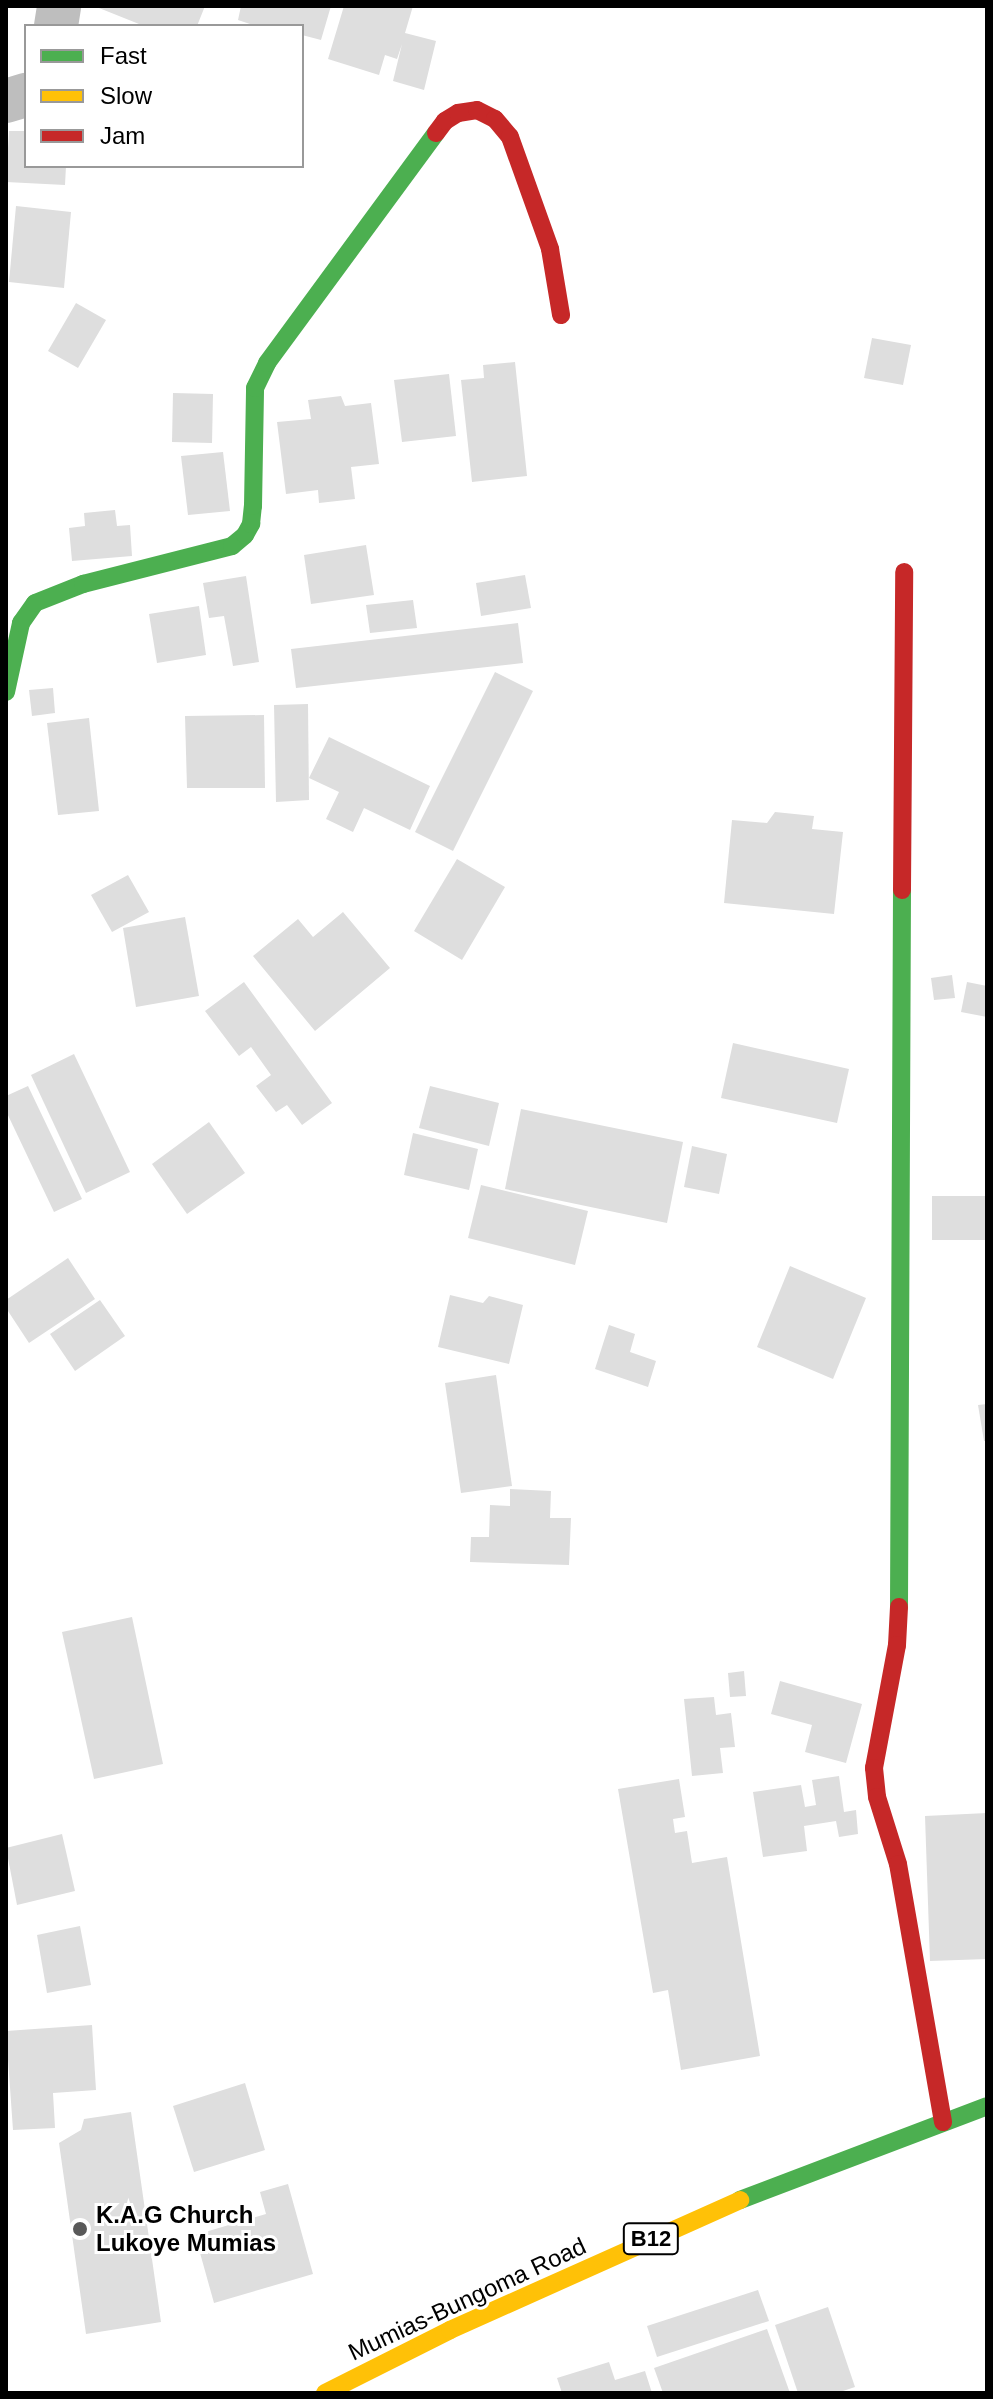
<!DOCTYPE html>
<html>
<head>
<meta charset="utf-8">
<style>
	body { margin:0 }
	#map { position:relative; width:993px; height:2399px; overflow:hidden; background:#fff; font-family:Helvetica,sans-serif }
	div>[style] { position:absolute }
	.building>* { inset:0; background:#dedede }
	.street>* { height:44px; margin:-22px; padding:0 22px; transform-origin:22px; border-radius:22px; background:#bebebe }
	.fast>* { height:18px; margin:-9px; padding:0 9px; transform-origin:9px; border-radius:9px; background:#4caf50 }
	.slow>* { height:18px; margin:-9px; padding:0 9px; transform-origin:9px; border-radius:9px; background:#ffc107 }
	.jam>* { height:18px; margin:-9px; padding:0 9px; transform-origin:9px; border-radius:9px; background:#c62828 }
	.dots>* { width:22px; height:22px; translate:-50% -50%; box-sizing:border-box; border:4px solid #fff; border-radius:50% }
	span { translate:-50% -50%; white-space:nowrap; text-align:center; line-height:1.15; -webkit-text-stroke:6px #fff; paint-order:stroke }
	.shield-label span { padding:2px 6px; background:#fff; border:2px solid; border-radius:6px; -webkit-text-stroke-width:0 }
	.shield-label { font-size:22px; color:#000; font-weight:700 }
	.poi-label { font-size:24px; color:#000; font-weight:700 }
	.left { translate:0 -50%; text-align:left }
	.street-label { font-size:24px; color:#000 }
	.frame { position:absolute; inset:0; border:8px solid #000; pointer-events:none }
	.legend { position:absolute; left:24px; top:24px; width:280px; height:144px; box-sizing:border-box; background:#fff; border:2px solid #999; margin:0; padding:10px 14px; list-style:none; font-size:24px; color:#000 }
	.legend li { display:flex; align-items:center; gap:16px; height:40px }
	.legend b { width:40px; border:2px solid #999 }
</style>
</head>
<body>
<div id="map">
	<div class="building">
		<div style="clip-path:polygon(94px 6px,205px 6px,197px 26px,144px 26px)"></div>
		<div style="clip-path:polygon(241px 6px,331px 6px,321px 40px,302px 35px,302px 26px,256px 26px,238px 20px)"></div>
		<div style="clip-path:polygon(344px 6px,413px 6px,405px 33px,436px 41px,424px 90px,393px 81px,402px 44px,397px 59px,385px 55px,379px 75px,328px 59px)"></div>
		<div style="clip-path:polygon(9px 131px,26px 131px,26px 166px,66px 166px,65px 185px,6px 182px)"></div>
		<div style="clip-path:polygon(16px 206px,71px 212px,64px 288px,9px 282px)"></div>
		<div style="clip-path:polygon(76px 303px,106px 320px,78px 368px,48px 351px)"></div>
		<div style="clip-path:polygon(872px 338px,911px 345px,903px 385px,864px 378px)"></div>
		<div style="clip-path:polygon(515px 362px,527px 476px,472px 482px,461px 380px,484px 378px,483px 365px)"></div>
		<div style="clip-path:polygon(449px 374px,456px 436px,402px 442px,394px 380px)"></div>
		<div style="clip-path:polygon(173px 393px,213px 394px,212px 443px,172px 442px)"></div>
		<div style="clip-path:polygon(341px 396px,345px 406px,371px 403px,379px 464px,351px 467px,355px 499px,319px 503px,318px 490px,286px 494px,277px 422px,311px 419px,308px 400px)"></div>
		<div style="clip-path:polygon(223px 452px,230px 511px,188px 515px,181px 456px)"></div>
		<div style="clip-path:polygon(115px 510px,117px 526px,130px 525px,132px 556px,72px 561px,69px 528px,85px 526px,84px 513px)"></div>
		<div style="clip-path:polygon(366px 545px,374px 595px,311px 604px,304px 555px)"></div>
		<div style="clip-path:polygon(525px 575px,531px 608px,481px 616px,476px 583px)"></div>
		<div style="clip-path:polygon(246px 576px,259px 662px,233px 666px,224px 616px,209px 618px,203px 583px)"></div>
		<div style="clip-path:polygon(413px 600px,417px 628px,370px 633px,366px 605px)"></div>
		<div style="clip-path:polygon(199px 606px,206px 655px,157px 663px,149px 614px)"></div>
		<div style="clip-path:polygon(518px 623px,523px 663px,296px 688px,291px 649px)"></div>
		<div style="clip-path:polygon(495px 672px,533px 691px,453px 851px,415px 832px)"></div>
		<div style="clip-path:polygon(53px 688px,55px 713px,32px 716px,29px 690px)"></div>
		<div style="clip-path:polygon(308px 704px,309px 800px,276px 802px,274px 705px)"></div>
		<div style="clip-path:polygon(264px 715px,265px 788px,187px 788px,185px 716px)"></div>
		<div style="clip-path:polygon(89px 718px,99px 811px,58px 815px,47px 723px)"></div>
		<div style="clip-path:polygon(329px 737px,430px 786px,410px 830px,364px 808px,353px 832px,326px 819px,339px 792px,309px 778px)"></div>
		<div style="clip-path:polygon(775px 812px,814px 816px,812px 829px,843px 832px,834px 914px,724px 903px,732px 820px,767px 823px)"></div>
		<div style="clip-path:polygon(457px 859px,505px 887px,462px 960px,414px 931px)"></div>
		<div style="clip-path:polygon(128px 875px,149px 912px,112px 932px,91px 895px)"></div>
		<div style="clip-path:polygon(343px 912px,390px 968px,315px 1031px,253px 956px,298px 919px,313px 937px)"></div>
		<div style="clip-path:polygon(185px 917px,199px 996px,136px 1007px,123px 928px)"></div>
		<div style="clip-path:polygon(952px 975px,955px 998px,934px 1000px,931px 978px)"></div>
		<div style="clip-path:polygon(244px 982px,332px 1103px,302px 1125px,287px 1105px,276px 1112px,256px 1086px,271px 1075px,251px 1047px,239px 1056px,205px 1011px)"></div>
		<div style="clip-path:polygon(967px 982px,987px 986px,987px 1017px,961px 1012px)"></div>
		<div style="clip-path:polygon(733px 1043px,849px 1069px,837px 1123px,721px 1098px)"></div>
		<div style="clip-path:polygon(74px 1054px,130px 1172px,86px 1193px,31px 1075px)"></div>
		<div style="clip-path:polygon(28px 1086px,82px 1199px,54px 1212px,6px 1111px,6px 1096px)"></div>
		<div style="clip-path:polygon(430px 1086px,499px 1103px,489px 1146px,419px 1128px)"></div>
		<div style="clip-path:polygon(521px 1109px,683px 1142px,667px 1223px,505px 1189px)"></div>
		<div style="clip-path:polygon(209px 1122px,245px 1173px,187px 1214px,152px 1164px)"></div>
		<div style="clip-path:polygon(413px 1133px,478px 1149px,469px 1190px,404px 1175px)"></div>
		<div style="clip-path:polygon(692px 1146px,727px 1154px,719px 1194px,684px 1187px)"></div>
		<div style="clip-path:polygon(481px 1185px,588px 1211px,575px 1265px,468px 1238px)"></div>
		<div style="clip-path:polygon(932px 1196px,985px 1196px,985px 1240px,932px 1240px)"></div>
		<div style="clip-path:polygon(68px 1258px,95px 1299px,29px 1343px,6px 1308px,6px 1300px)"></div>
		<div style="clip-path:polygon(790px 1266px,866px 1298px,833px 1379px,757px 1347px)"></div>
		<div style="clip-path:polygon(450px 1295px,483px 1303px,489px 1296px,523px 1305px,509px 1364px,438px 1347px)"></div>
		<div style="clip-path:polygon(100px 1300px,125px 1336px,75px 1371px,50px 1334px)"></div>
		<div style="clip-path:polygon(609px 1325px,635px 1334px,630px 1352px,656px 1361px,648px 1387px,595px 1369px)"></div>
		<div style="clip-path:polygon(496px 1375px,512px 1486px,461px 1493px,445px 1383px)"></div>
		<div style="clip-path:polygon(987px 1404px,987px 1441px,984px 1441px,978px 1405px)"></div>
		<div style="clip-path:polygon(510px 1489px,551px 1491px,550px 1518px,571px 1518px,569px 1565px,470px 1562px,471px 1537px,489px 1537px,490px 1505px,510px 1506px)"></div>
		<div style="clip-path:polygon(132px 1617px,163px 1764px,94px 1779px,62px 1632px)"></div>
		<div style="clip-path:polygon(744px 1671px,746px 1696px,730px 1697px,728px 1673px)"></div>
		<div style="clip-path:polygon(780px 1681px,862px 1704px,846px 1763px,805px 1752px,812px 1725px,771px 1714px)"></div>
		<div style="clip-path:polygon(714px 1697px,716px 1715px,731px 1713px,735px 1747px,720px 1748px,723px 1773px,692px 1776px,684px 1699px)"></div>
		<div style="clip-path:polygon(839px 1776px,844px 1812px,856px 1810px,858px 1834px,839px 1837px,836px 1821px,804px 1826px,807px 1851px,763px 1857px,753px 1792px,801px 1785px,805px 1807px,816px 1805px,812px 1780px)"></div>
		<div style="clip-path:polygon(679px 1779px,685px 1817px,673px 1819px,675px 1833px,687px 1831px,692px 1863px,727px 1857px,760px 2056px,681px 2070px,668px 1990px,653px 1993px,618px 1789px)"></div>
		<div style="clip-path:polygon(987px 1813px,987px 1959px,930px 1961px,925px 1816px)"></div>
		<div style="clip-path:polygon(62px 1834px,75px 1891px,17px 1905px,6px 1848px)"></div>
		<div style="clip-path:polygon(80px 1926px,91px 1985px,47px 1993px,37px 1935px)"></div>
		<div style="clip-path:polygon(92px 2025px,96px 2090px,53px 2093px,55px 2128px,13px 2130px,6px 2031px)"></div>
		<div style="clip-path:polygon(245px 2083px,265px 2150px,194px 2172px,173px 2106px)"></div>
		<div style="clip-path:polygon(131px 2112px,161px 2322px,86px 2334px,59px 2143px,81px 2130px,84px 2119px)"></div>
		<div style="clip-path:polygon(288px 2184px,313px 2274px,214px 2303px,195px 2235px,266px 2214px,260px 2192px)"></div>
		<div style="clip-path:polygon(758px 2290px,769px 2321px,657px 2357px,647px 2326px)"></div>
		<div style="clip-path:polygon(828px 2307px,855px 2387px,837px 2393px,798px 2393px,775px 2325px)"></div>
		<div style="clip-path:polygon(767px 2329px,790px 2393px,663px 2393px,654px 2368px)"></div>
		<div style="clip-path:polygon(609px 2362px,615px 2380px,645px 2371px,652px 2393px,562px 2393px,557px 2378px)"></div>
	</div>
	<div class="street">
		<div style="left:56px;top:26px;width:20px;rotate:-81deg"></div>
		<div style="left:6px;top:101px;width:21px;rotate:-17deg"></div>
	</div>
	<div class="fast">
		<div style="left:6px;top:692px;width:71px;rotate:-77.7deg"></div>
		<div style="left:21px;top:623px;width:24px;rotate:-55deg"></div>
		<div style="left:35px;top:603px;width:52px;rotate:-21.6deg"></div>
		<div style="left:83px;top:584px;width:154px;rotate:-14.3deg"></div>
		<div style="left:232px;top:546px;width:17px;rotate:-40deg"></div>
		<div style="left:245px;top:535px;width:13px;rotate:-61deg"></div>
		<div style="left:251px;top:524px;width:18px;rotate:-84deg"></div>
		<div style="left:253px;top:506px;width:118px;rotate:-89deg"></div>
		<div style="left:255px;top:388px;width:28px;rotate:-64deg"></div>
		<div style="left:267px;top:363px;width:285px;rotate:-53.7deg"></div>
		<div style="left:899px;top:1607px;width:717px;rotate:-89.76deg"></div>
		<div style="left:740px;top:2200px;width:264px;rotate:-20.8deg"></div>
	</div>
	<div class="slow">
		<div style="left:325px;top:2393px;width:140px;rotate:-26.7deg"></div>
		<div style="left:450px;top:2330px;width:318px;rotate:-24.1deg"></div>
	</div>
	<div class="jam">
		<div style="left:436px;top:133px;width:15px;rotate:-53deg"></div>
		<div style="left:445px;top:121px;width:15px;rotate:-32deg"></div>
		<div style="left:458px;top:113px;width:19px;rotate:-9deg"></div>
		<div style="left:477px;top:110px;width:20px;rotate:27deg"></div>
		<div style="left:495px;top:119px;width:23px;rotate:50deg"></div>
		<div style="left:510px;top:137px;width:119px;rotate:70.3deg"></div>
		<div style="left:550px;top:249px;width:67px;rotate:80.5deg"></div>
		<div style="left:902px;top:890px;width:318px;rotate:-89.6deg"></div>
		<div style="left:899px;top:1607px;width:38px;rotate:93deg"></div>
		<div style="left:897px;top:1645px;width:125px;rotate:100.6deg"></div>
		<div style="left:874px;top:1768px;width:29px;rotate:84deg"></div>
		<div style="left:877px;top:1797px;width:70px;rotate:72.6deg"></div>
		<div style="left:898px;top:1864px;width:262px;rotate:80.1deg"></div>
	</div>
	<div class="dots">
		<div style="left:80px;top:2229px;background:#595959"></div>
	</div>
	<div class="shield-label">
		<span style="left:651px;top:2239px">B12</span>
	</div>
	<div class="poi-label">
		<span class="left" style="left:96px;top:2229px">K.A.G Church<br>Lukoye Mumias</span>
	</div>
	<div class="street-label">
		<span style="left:467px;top:2299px;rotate:-25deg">Mumias-Bungoma Road</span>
	</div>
	<div class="frame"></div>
	<ul class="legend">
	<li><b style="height:10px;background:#4caf50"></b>Fast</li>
	<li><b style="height:10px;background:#ffc107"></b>Slow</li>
	<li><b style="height:10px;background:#c62828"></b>Jam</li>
	</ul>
</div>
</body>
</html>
